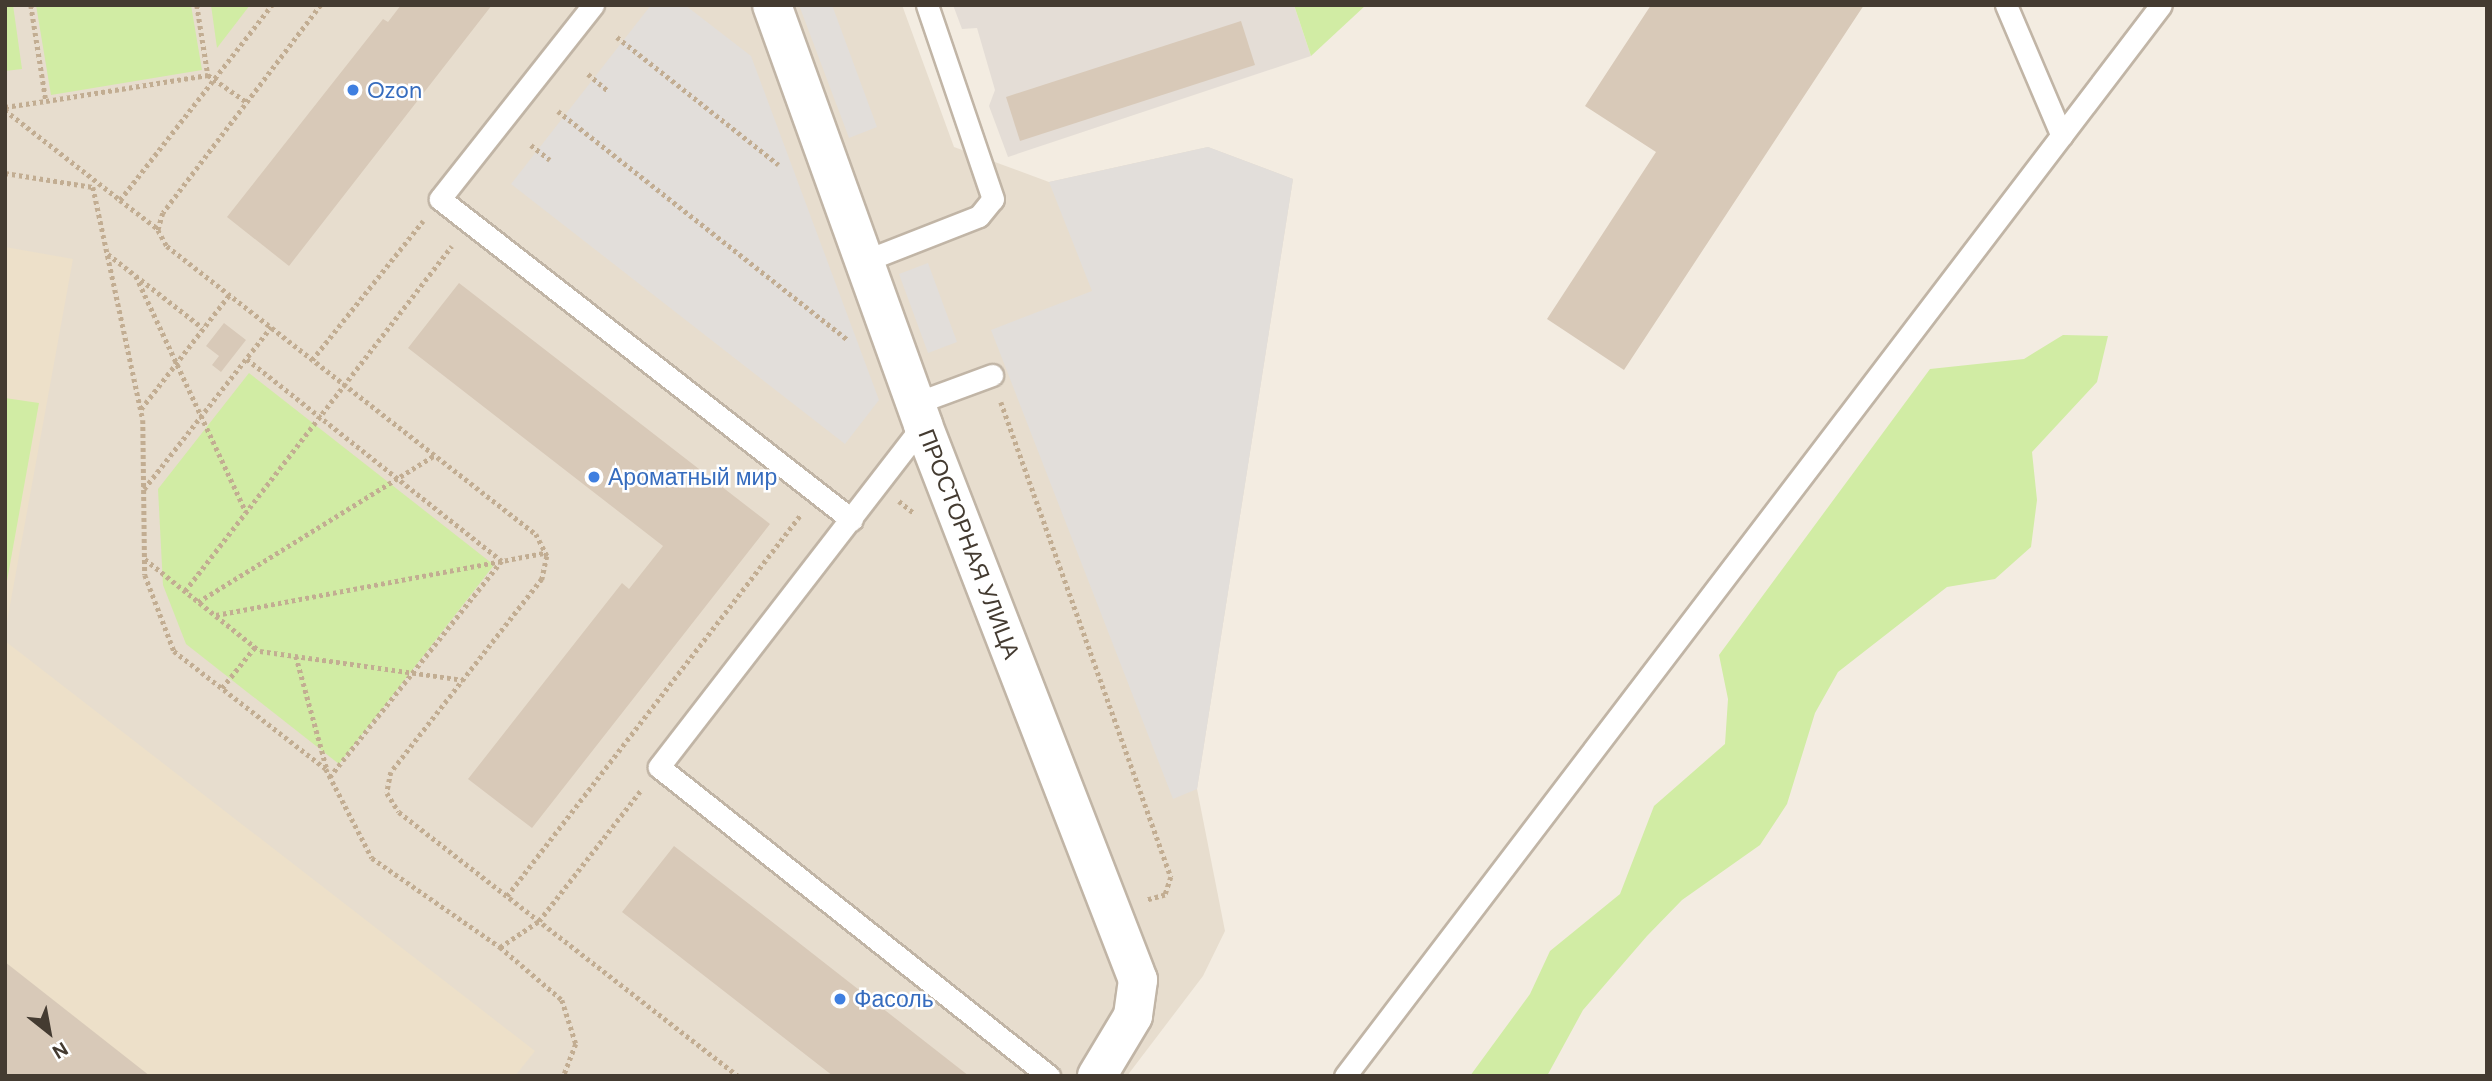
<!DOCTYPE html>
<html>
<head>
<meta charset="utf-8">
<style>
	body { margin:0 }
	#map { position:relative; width:2492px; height:1081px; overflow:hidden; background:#f3ece1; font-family:"DM Sans",sans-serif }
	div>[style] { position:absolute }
	.residential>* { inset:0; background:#e7ddce }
	.industrial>* { inset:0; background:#e4ddd6 }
	.education>* { inset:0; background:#ede0c9 }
	.green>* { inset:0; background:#d1eca4 }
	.parking>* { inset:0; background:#e2deda }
	.building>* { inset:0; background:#d8c9b8 }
	.path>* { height:4.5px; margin-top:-2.25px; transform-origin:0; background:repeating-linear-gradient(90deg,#c2ad92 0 3.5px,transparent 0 7px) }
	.roads { filter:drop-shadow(2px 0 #c1b5a6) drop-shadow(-2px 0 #c1b5a6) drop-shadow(0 2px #c1b5a6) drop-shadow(0 -2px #c1b5a6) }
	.lane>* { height:21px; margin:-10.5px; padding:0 10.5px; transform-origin:10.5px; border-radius:10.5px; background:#fff }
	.street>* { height:38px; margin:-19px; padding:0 19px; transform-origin:19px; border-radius:19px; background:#fff }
	.dots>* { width:19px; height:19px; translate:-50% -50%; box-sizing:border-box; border:4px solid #fff; border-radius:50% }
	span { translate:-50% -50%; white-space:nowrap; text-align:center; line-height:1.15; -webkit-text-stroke:5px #fff; paint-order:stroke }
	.shop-label { font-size:23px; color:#366cbe }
	.left { translate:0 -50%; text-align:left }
	.street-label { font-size:23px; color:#443b31 }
	.frame { position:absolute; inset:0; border:7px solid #443b31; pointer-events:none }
	.north { position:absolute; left:14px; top:997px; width:70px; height:70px; -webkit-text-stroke:5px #fff; paint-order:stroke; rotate:149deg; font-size:19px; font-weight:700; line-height:28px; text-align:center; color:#443b31 }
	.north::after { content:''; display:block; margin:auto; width:24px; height:32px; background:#443b31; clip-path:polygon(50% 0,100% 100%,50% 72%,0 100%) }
</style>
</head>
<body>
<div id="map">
	<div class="residential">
		<div style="clip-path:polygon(5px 5px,902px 5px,954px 147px,1049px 182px,1208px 147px,1293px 179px,1197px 789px,1225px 931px,1203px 976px,1127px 1076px,5px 1076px)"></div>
	</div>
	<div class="industrial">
		<div style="clip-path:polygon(953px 5px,1294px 5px,1311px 56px,1008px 157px,989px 106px,995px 90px,977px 28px,962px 29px)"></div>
	</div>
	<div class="education">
		<div style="clip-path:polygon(5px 247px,73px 259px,5px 633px)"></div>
		<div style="clip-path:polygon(5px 641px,535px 1051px,515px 1076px,5px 1076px)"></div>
	</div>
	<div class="green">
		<div style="clip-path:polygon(5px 5px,13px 5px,22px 69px,5px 71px)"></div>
		<div style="clip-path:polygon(36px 5px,191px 5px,202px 70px,51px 95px)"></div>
		<div style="clip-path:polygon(211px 5px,250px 5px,217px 48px)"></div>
		<div style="clip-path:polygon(1294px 5px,1366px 5px,1311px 56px)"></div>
		<div style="clip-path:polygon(2063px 335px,2108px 336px,2097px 382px,2032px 452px,2037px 500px,2031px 547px,1995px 579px,1947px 587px,1838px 672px,1815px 713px,1787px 804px,1760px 845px,1682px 900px,1647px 936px,1583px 1010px,1547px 1076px,1470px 1076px,1530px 994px,1550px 951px,1620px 894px,1654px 806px,1725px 744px,1728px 699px,1719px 655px,1930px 369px,2024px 359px)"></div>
		<div style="clip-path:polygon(249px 373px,494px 565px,339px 764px,186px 644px,163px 585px,158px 489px)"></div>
		<div style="clip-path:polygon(5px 398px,39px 403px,7px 581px,5px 581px)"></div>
	</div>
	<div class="parking">
		<div style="clip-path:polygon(651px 5px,685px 5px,751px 56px,879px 400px,845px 444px,511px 184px)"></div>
		<div style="clip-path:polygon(799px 5px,832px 5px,877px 127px,849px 138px)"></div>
		<div style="clip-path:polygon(1208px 147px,1293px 179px,1197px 789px,1173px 799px,991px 330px,1092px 291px,1049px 182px)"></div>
		<div style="clip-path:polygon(928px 263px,957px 342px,928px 353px,899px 274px)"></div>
	</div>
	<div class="building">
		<div style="clip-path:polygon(401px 5px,492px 5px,289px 266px,227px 217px,383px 19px,388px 22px)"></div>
		<div style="clip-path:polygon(1651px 5px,1864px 5px,1624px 370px,1547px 319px,1656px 152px,1585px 106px)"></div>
		<div style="clip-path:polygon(1241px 21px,1255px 65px,1020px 141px,1006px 97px)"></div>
		<div style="clip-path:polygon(459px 283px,770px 524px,532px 828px,468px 779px,622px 583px,629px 589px,663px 546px,408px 348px)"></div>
		<div style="clip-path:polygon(224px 323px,246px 340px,221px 372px,212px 365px,219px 356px,206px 346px)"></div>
		<div style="clip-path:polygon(674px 846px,780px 928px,969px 1076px,833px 1076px,675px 953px,622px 912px)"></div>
		<div style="clip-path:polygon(5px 962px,150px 1076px,5px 1076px)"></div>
	</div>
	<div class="path">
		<div style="left:31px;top:5px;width:97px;rotate:81.1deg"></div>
		<div style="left:46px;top:101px;width:164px;rotate:-9.1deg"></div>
		<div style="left:208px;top:75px;width:49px;rotate:35deg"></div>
		<div style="left:197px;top:5px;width:71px;rotate:81.1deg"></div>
		<div style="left:321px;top:5px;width:261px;rotate:127.2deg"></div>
		<div style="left:163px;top:213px;width:18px;rotate:106deg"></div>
		<div style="left:158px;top:230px;width:18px;rotate:61deg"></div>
		<div style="left:167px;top:246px;width:468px;rotate:38deg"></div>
		<div style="left:536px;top:534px;width:25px;rotate:63deg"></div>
		<div style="left:547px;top:556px;width:24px;rotate:102deg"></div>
		<div style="left:542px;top:579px;width:245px;rotate:128deg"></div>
		<div style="left:391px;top:772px;width:21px;rotate:101deg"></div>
		<div style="left:387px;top:793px;width:22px;rotate:58deg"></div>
		<div style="left:399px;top:812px;width:430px;rotate:37.9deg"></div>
		<div style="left:617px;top:37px;width:206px;rotate:38.3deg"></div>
		<div style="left:588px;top:74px;width:26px;rotate:40deg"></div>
		<div style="left:5px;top:107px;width:41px;rotate:-8.3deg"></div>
		<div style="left:5px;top:110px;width:146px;rotate:38deg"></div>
		<div style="left:120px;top:200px;width:247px;rotate:-52.1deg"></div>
		<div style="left:558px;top:111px;width:370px;rotate:38.3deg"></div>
		<div style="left:531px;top:145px;width:24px;rotate:38deg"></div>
		<div style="left:5px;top:173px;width:89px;rotate:9deg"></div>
		<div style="left:93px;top:187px;width:238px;rotate:77.9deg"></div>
		<div style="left:143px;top:420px;width:155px;rotate:89.3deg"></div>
		<div style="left:145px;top:575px;width:81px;rotate:69.1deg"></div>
		<div style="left:174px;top:651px;width:192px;rotate:37.8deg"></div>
		<div style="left:326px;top:769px;width:100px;rotate:62.7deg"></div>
		<div style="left:372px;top:858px;width:156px;rotate:34.8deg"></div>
		<div style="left:500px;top:947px;width:47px;rotate:-33.7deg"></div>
		<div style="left:539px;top:921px;width:166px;rotate:-52.1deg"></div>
		<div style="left:120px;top:200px;width:48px;rotate:37.3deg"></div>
		<div style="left:108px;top:254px;width:120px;rotate:37.9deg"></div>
		<div style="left:136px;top:276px;width:260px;rotate:65deg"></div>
		<div style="left:247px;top:359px;width:325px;rotate:38.4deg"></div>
		<div style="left:502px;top:561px;width:276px;rotate:128.5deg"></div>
		<div style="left:312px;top:360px;width:178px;rotate:-51.4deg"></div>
		<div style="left:1001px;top:402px;width:505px;rotate:70.31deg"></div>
		<div style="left:1171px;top:877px;width:19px;rotate:108deg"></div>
		<div style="left:1165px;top:895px;width:18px;rotate:164deg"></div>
		<div style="left:141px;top:409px;width:144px;rotate:-52.3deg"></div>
		<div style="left:144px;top:489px;width:206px;rotate:-51.9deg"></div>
		<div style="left:899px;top:501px;width:19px;rotate:39deg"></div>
		<div style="left:145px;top:559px;width:147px;rotate:38.7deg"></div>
		<div style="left:260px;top:651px;width:205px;rotate:8.1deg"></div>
		<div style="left:185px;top:591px;width:436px;rotate:-52.3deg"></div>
		<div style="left:198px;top:602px;width:279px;rotate:-31.8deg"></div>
		<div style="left:216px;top:615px;width:335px;rotate:-10.7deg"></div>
		<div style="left:296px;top:656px;width:117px;rotate:74.7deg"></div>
		<div style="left:222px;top:688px;width:53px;rotate:-51.2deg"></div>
		<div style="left:507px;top:896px;width:481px;rotate:-52.4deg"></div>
		<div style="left:500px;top:947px;width:82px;rotate:40.5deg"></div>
		<div style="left:562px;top:1000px;width:46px;rotate:72.3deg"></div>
		<div style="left:576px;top:1044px;width:34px;rotate:111deg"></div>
	</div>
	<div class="roads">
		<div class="lane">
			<div style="left:593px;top:5px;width:247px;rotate:128.3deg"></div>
			<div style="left:440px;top:199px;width:522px;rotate:37.92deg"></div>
			<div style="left:2006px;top:5px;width:142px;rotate:66.9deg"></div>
			<div style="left:867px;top:260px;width:120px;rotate:-21.4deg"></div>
			<div style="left:979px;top:216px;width:22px;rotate:-51deg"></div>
			<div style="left:993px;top:199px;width:205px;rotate:-108.8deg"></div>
			<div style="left:919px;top:402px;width:78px;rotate:-20.3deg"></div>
			<div style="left:923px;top:425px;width:432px;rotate:127.7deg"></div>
			<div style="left:659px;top:767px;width:498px;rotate:38.4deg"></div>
			<div style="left:1345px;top:1076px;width:1346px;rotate:-52.7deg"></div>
		</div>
		<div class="street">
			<div style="left:772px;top:5px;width:446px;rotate:70.2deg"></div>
			<div style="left:923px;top:425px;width:595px;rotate:68.82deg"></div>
			<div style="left:1138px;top:980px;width:36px;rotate:98deg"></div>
			<div style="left:1133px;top:1016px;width:70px;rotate:121deg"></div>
		</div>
	</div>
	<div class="dots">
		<div style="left:353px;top:90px;background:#3f7fe0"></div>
		<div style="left:594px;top:477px;background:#3f7fe0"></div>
		<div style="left:840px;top:999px;background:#3f7fe0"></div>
	</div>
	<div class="shop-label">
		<span class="left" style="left:367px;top:90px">Ozon</span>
		<span class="left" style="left:608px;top:477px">Ароматный мир</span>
		<span class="left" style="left:854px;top:999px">Фасоль</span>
	</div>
	<div class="street-label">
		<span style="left:969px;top:544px;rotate:69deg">ПРОСТОРНАЯ УЛИЦА</span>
	</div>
	<div class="frame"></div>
	<div class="north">N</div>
</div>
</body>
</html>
